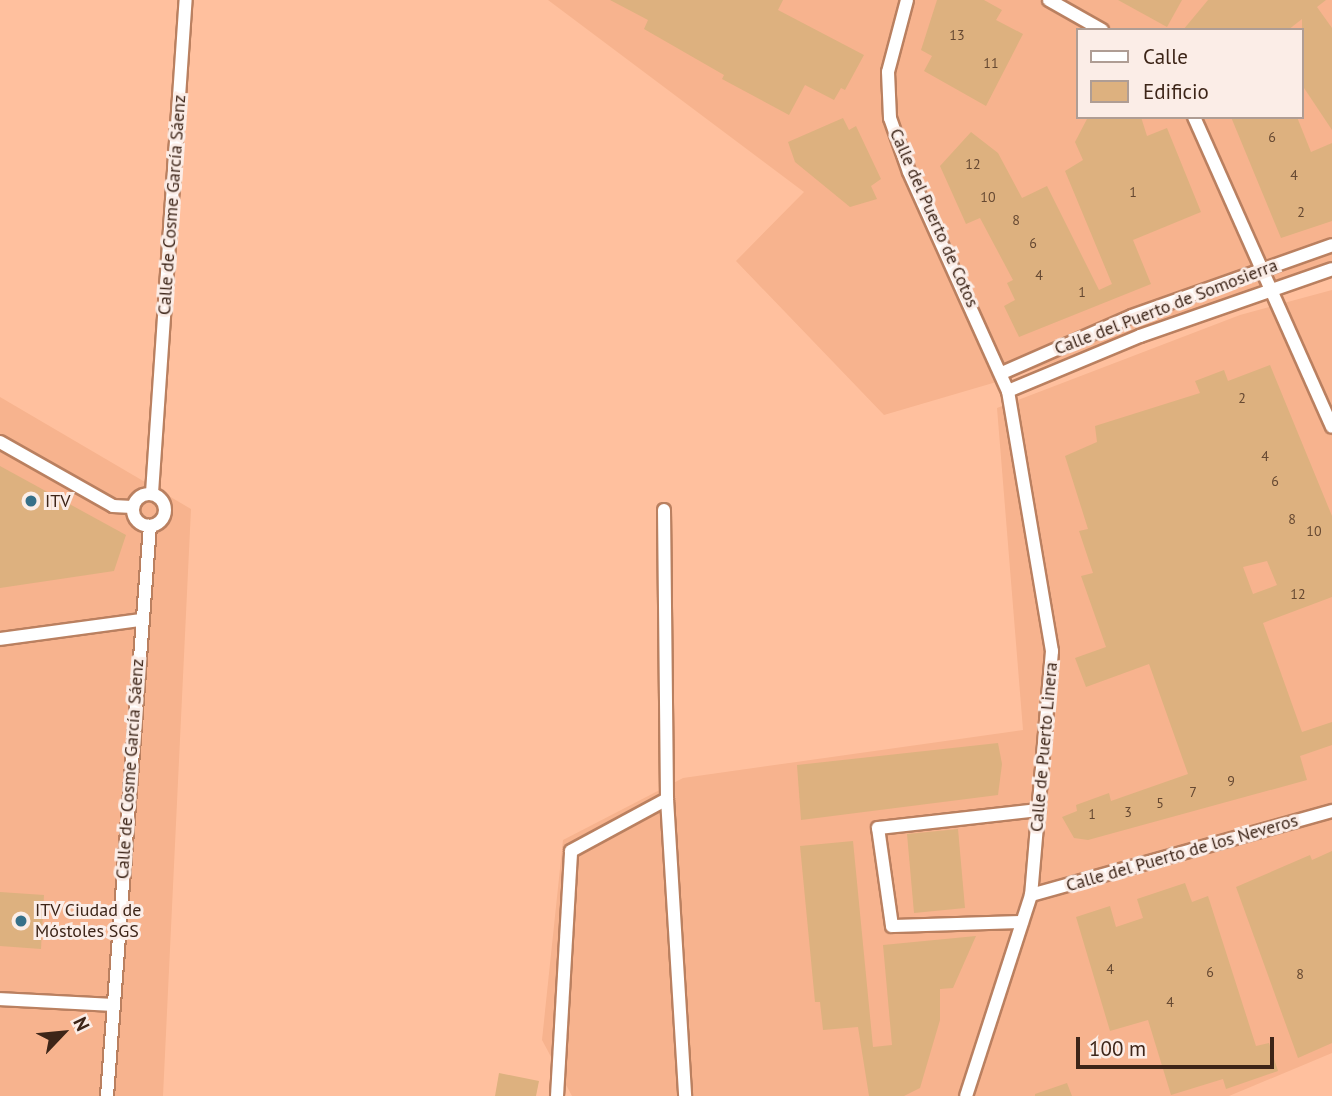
<!DOCTYPE html>
<html>
<head>
<meta charset="utf-8">
<style>
	body { margin:0 }
	#map { position:relative; width:1332px; height:1096px; overflow:hidden; background:#ffc09e; font-family:"PT Sans",sans-serif }
	div>[style] { position:absolute }
	.built>* { inset:0; background:#f7b38e }
	.building>* { inset:0; background:#ddb17f }
	.roads { filter:drop-shadow(2px 0 #ba8060) drop-shadow(-2px 0 #ba8060) drop-shadow(0 2px #ba8060) drop-shadow(0 -2px #ba8060) }
	.street>* { height:12px; margin:-6px; padding:0 6px; transform-origin:6px; border-radius:6px; background:#fff }
	.street>.ring { margin:-6px; padding:0; box-sizing:content-box; background:none; border:12px solid #fff; border-radius:50% }
	.dots>* { width:19px; height:19px; translate:-50% -50%; box-sizing:border-box; border:4px solid #fbede7; border-radius:50% }
	span { translate:-50% -50%; white-space:nowrap; text-align:center; line-height:1.15; -webkit-text-stroke:6px #fbede7; paint-order:stroke }
	.number-label { font-size:14px; color:#654832 }
	.number-label span { -webkit-text-stroke-width:0 }
	.street-label { font-size:18px; color:#3d2518 }
	.poi-label { font-size:18px; color:#3d2518 }
	.left { translate:0 -50%; text-align:left }
	.legend { position:absolute; left:1076px; top:28px; width:228px; height:91px; box-sizing:border-box; background:#fbede7; border:2px solid #af9d94; margin:0; padding:9px 12px; list-style:none; font-size:21px; color:#3d2518 }
	.legend li { display:flex; align-items:center; gap:14px; height:35px }
	.legend b { width:35px; border:2px solid #af9d94 }
	.north { position:absolute; left:28px; top:998px; width:70px; height:70px; -webkit-text-stroke:5px #fbede7; paint-order:stroke; rotate:64deg; font-size:19px; font-weight:700; line-height:28px; text-align:center; color:#3d2518 }
	.north::after { content:''; display:block; margin:auto; width:24px; height:32px; background:#3d2518; clip-path:polygon(50% 0,100% 100%,50% 72%,0 100%) }
	.scale { position:absolute; left:1076px; top:1037px; width:198px; height:32px; box-sizing:border-box; border:4px solid #3d2518; border-top:0; padding-left:9px; font-size:21px; line-height:24px; white-space:nowrap; color:#3d2518; -webkit-text-stroke:5px #fbede7; paint-order:stroke }
</style>
</head>
<body>
<div id="map">
	<div class="built">
		<div style="clip-path:polygon(evenodd,548px 0,1332px 0,1332px 262px,1010px 378px,884px 415px,736px 261px,804px 192px,548px 0,1078px 30px,1302px 30px,1302px 117px,1078px 117px,1078px 30px)"></div>
		<div style="clip-path:polygon(1332px 290px,1332px 1053px,1229px 1096px,572px 1096px,542px 1040px,563px 840px,683px 778px,1023px 730px,997px 408px,1240px 315px)"></div>
		<div style="clip-path:polygon(0 397px,191px 509px,163px 1096px,0 1096px)"></div>
	</div>
	<div class="building">
		<div style="clip-path:polygon(610px 0,783px 0,778px 10px,864px 55px,845px 90px,841px 88px,834px 100px,805px 85px,789px 115px,722px 79px,724px 75px,644px 29px,648px 20px)"></div>
		<div style="clip-path:polygon(937px 0,984px 0,1002px 10px,996px 20px,1023px 34px,986px 106px,924px 71px,932px 56px,921px 50px)"></div>
		<div style="clip-path:polygon(1118px 0,1182px 0,1167px 27px)"></div>
		<div style="clip-path:polygon(1208px 0,1326px 0,1317px 7px,1332px 28px,1332px 130px,1302px 85px,1302px 19px,1288px 30px,1183px 30px)"></div>
		<div style="clip-path:polygon(1088px 117px,1141px 117px,1147px 136px,1167px 128px,1201px 212px,1133px 240px,1151px 284px,1019px 337px,1004px 306px,1015px 300px,1007px 283px,1013px 280px,980px 218px,966px 224px,940px 166px,971px 132px,998px 153px,1022px 198px,1047px 186px,1099px 290px,1112px 284px,1065px 171px,1083px 160px,1075px 142px)"></div>
		<div style="clip-path:polygon(1231px 117px,1297px 117px,1311px 152px,1332px 143px,1332px 221px,1281px 238px)"></div>
		<div style="clip-path:polygon(843px 118px,849px 130px,856px 126px,881px 179px,871px 186px,877px 199px,850px 207px,795px 162px,788px 142px)"></div>
		<div style="clip-path:polygon(evenodd,1270px 365px,1332px 516px,1332px 597px,1263px 623px,1302px 732px,1332px 722px,1332px 745px,1300px 756px,1307px 780px,1088px 840px,1074px 838px,1062px 817px,1077px 811px,1076px 805px,1109px 793px,1111px 801px,1188px 774px,1149px 664px,1086px 687px,1075px 658px,1106px 647px,1081px 576px,1093px 573px,1079px 531px,1088px 529px,1065px 456px,1097px 442px,1095px 426px,1200px 393px,1195px 381px,1224px 370px,1228px 381px,1270px 365px,1267px 561px,1277px 585px,1253px 594px,1243px 567px,1267px 561px)"></div>
		<div style="clip-path:polygon(0 466px,126px 535px,114px 571px,0 588px)"></div>
		<div style="clip-path:polygon(998px 743px,1002px 764px,998px 795px,801px 820px,797px 765px)"></div>
		<div style="clip-path:polygon(958px 829px,965px 908px,914px 913px,907px 834px)"></div>
		<div style="clip-path:polygon(853px 841px,873px 1047px,892px 1045px,883px 945px,976px 936px,953px 988px,940px 989px,940px 1020px,920px 1088px,904px 1096px,869px 1096px,858px 1027px,823px 1030px,820px 1002px,815px 1002px,800px 846px)"></div>
		<div style="clip-path:polygon(1332px 851px,1332px 1043px,1298px 1058px,1236px 887px,1310px 855px,1312px 860px)"></div>
		<div style="clip-path:polygon(1185px 883px,1192px 902px,1208px 896px,1256px 1046px,1269px 1043px,1278px 1071px,1226px 1089px,1223px 1079px,1171px 1095px,1148px 1020px,1110px 1031px,1076px 917px,1110px 906px,1116px 927px,1143px 918px,1137px 899px)"></div>
		<div style="clip-path:polygon(0 892px,44px 895px,41px 949px,0 946px)"></div>
		<div style="clip-path:polygon(499px 1073px,539px 1081px,536px 1096px,495px 1096px)"></div>
		<div style="clip-path:polygon(1067px 1083px,1072px 1096px,1035px 1096px,1035px 1094px)"></div>
	</div>
	<div class="roads">
		<div class="street">
			<div style="left:907px;top:0;width:74px;rotate:104.8deg"></div>
			<div style="left:888px;top:72px;width:46px;rotate:87.5deg"></div>
			<div style="left:890px;top:118px;width:57px;rotate:70.6deg"></div>
			<div style="left:909px;top:172px;width:240px;rotate:65.7deg"></div>
			<div style="left:1008px;top:391px;width:264px;rotate:80.4deg"></div>
			<div style="left:1052px;top:651px;width:245px;rotate:94.9deg"></div>
			<div style="left:1031px;top:895px;width:211px;rotate:107.9deg"></div>
			<div style="left:1049px;top:0;width:61px;rotate:29.5deg"></div>
			<div style="left:1194px;top:117px;width:339px;rotate:66deg"></div>
			<div style="left:1002px;top:373px;width:142px;rotate:-23.7deg"></div>
			<div style="left:1132px;top:316px;width:212px;rotate:-19.5deg"></div>
			<div style="left:1008px;top:391px;width:143px;rotate:-22.6deg"></div>
			<div style="left:1140px;top:336px;width:203px;rotate:-19.2deg"></div>
			<div style="left:0;top:442px;width:130px;rotate:29.5deg"></div>
			<div style="left:113px;top:506px;width:19px;rotate:3deg"></div>
			<div style="left:152px;top:493px;width:494px;rotate:-86.1deg"></div>
			<div class="ring" style="left:133px;top:494px;width:20px;height:20px"></div>
			<div style="left:664px;top:510px;width:289px;rotate:89.4deg"></div>
			<div style="left:667px;top:799px;width:298px;rotate:86.5deg"></div>
			<div style="left:0;top:639px;width:142px;rotate:-7.7deg"></div>
			<div style="left:1031px;top:895px;width:313px;rotate:-15.6deg"></div>
			<div style="left:1022px;top:922px;width:130px;rotate:178.2deg"></div>
			<div style="left:892px;top:926px;width:99px;rotate:-98.1deg"></div>
			<div style="left:878px;top:828px;width:162px;rotate:-6.4deg"></div>
			<div style="left:0;top:999px;width:113px;rotate:3deg"></div>
			<div style="left:107px;top:1096px;width:572px;rotate:-85.69deg"></div>
			<div style="left:557px;top:1096px;width:245px;rotate:-86.7deg"></div>
			<div style="left:571px;top:851px;width:109px;rotate:-28.4deg"></div>
		</div>
	</div>
	<div class="dots">
		<div style="left:31px;top:501px;background:#367089"></div>
		<div style="left:21px;top:921px;background:#367089"></div>
	</div>
	<div class="number-label">
		<span style="left:957px;top:35px">13</span>
		<span style="left:991px;top:63px">11</span>
		<span style="left:1272px;top:137px">6</span>
		<span style="left:973px;top:164px">12</span>
		<span style="left:1294px;top:175px">4</span>
		<span style="left:1133px;top:192px">1</span>
		<span style="left:988px;top:197px">10</span>
		<span style="left:1301px;top:212px">2</span>
		<span style="left:1016px;top:220px">8</span>
		<span style="left:1033px;top:243px">6</span>
		<span style="left:1039px;top:275px">4</span>
		<span style="left:1082px;top:292px">1</span>
		<span style="left:1242px;top:398px">2</span>
		<span style="left:1265px;top:456px">4</span>
		<span style="left:1275px;top:481px">6</span>
		<span style="left:1292px;top:519px">8</span>
		<span style="left:1314px;top:531px">10</span>
		<span style="left:1298px;top:594px">12</span>
		<span style="left:1231px;top:781px">9</span>
		<span style="left:1193px;top:792px">7</span>
		<span style="left:1160px;top:803px">5</span>
		<span style="left:1128px;top:812px">3</span>
		<span style="left:1092px;top:814px">1</span>
		<span style="left:1110px;top:969px">4</span>
		<span style="left:1210px;top:972px">6</span>
		<span style="left:1300px;top:974px">8</span>
		<span style="left:1170px;top:1002px">4</span>
	</div>
	<div class="street-label">
		<span style="left:172px;top:205px;rotate:-86deg">Calle de Cosme García Sáenz</span>
		<span style="left:934px;top:218px;rotate:66deg">Calle del Puerto de Cotos</span>
		<span style="left:1166px;top:307px;rotate:-21deg">Calle del Puerto de Somosierra</span>
		<span style="left:1044px;top:747px;rotate:-85deg">Calle de Puerto Linera</span>
		<span style="left:130px;top:769px;rotate:-86deg">Calle de Cosme García Sáenz</span>
		<span style="left:1182px;top:853px;rotate:-16deg">Calle del Puerto de los Neveros</span>
	</div>
	<div class="poi-label">
		<span class="left" style="left:45px;top:501px">ITV</span>
		<span class="left" style="left:35px;top:921px">ITV Ciudad de<br>Móstoles SGS</span>
	</div>
	<ul class="legend">
	<li><b style="height:9px;background:#fff"></b>Calle</li>
	<li><b style="height:19px;background:#ddb17f"></b>Edificio</li>
	</ul>
	<div class="north">N</div>
	<div class="scale">100 m</div>
</div>
</body>
</html>
